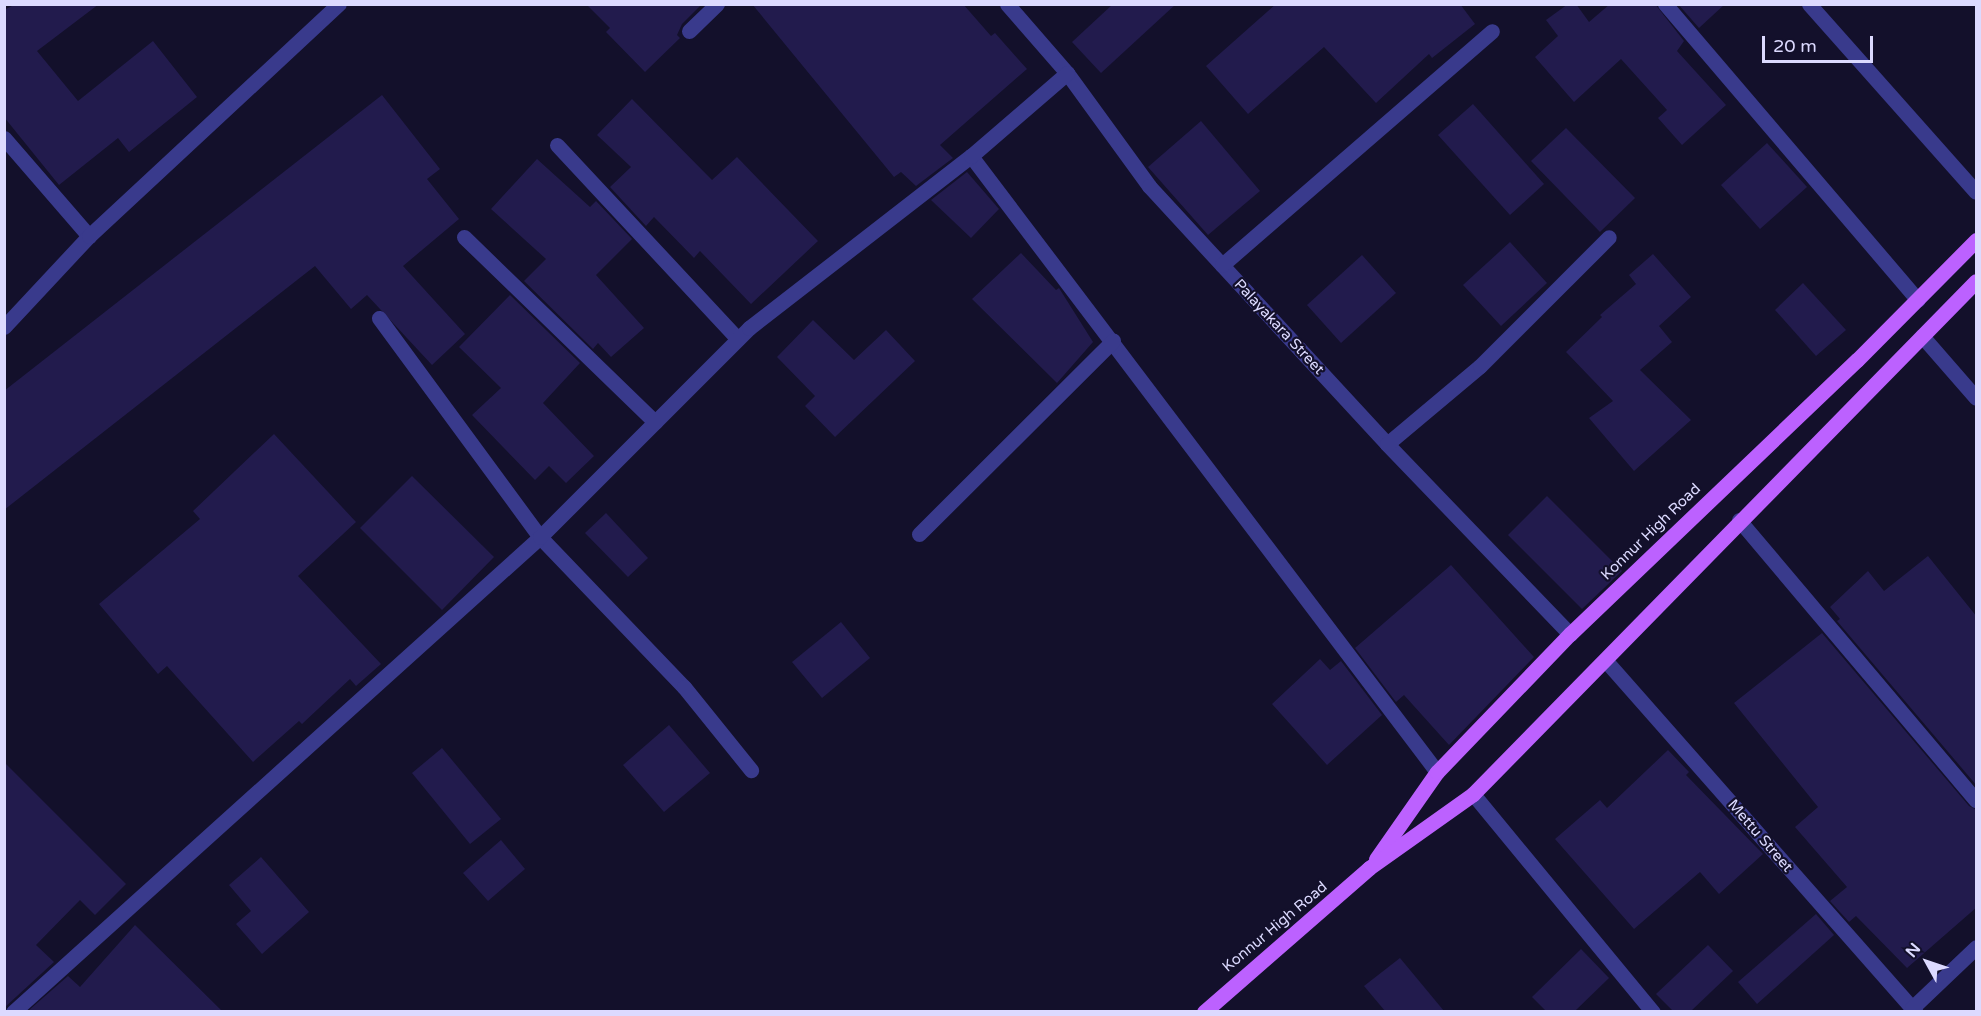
<!DOCTYPE html>
<html>
<head>
<meta charset="utf-8">
<style>
	body { margin:0 }
	#map { position:relative; width:1981px; height:1016px; overflow:hidden; background:#13102b; font-family:"Varela Round",sans-serif }
	div>[style] { position:absolute }
	.building>* { inset:0; background:#221b4d }
	.service>* { height:15px; margin:-7.5px; padding:0 7.5px; transform-origin:7.5px; border-radius:7.5px; background:#393a8c }
	.minor>* { height:15px; margin:-7.5px; padding:0 7.5px; transform-origin:7.5px; border-radius:7.5px; background:#393a8c }
	.primary>* { height:15px; margin:-7.5px; padding:0 7.5px; transform-origin:7.5px; border-radius:7.5px; background:#bc61ff }
	span { translate:-50% -50%; white-space:nowrap; text-align:center; line-height:1.15; -webkit-text-stroke:4.5px #13102b; paint-order:stroke }
	.street-label { font-size:15px; color:#dcdaff }
	.frame { position:absolute; inset:0; border:6px solid #dcdaff; pointer-events:none }
	.north { position:absolute; left:1897px; top:932px; width:60px; height:60px; -webkit-text-stroke:4px #13102b; paint-order:stroke; rotate:310deg; font-size:16px; font-weight:700; line-height:24px; text-align:center; color:#dcdaff }
	.north::after { content:''; display:block; margin:auto; width:21px; height:27px; background:#dcdaff; clip-path:polygon(50% 0,100% 100%,50% 72%,0 100%) }
	.scale { position:absolute; left:1762px; top:36px; width:111px; height:27px; box-sizing:border-box; border:3px solid #dcdaff; border-top:0; padding-left:8px; font-size:18px; line-height:21px; white-space:nowrap; color:#dcdaff; -webkit-text-stroke:4px #13102b; paint-order:stroke }
</style>
</head>
<body>
<div id="map">
	<div class="building">
		<div style="clip-path:polygon(16px 4px,99px 4px,37px 51px,78px 101px,153px 41px,197px 97px,129px 152px,118px 138px,59px 185px,4px 117px,4px 10px)"></div>
		<div style="clip-path:polygon(586px 4px,702px 4px,682px 24px,677px 35px,680px 38px,645px 72px,606px 32px,610px 28px)"></div>
		<div style="clip-path:polygon(752px 4px,963px 4px,991px 36px,995px 33px,1027px 69px,940px 145px,953px 158px,916px 186px,901px 172px,894px 177px)"></div>
		<div style="clip-path:polygon(1113px 4px,1176px 4px,1101px 73px,1072px 42px)"></div>
		<div style="clip-path:polygon(1276px 4px,1460px 4px,1475px 24px,1432px 58px,1429px 54px,1376px 103px,1324px 47px,1248px 114px,1206px 66px)"></div>
		<div style="clip-path:polygon(1568px 4px,1576px 4px,1589px 22px,1610px 4px,1655px 4px,1684px 41px,1677px 51px,1726px 105px,1682px 145px,1658px 118px,1667px 110px,1621px 59px,1574px 102px,1535px 57px,1558px 36px,1546px 20px)"></div>
		<div style="clip-path:polygon(1678px 4px,1725px 4px,1699px 28px)"></div>
		<div style="clip-path:polygon(382px 95px,440px 169px,427px 179px,459px 219px,403px 266px,465px 334px,432px 365px,367px 295px,351px 309px,315px 266px,4px 510px,4px 391px)"></div>
		<div style="clip-path:polygon(632px 99px,712px 180px,737px 157px,818px 241px,751px 304px,700px 251px,694px 258px,654px 217px,646px 226px,610px 187px,631px 167px,597px 135px)"></div>
		<div style="clip-path:polygon(1473px 104px,1544px 184px,1510px 215px,1438px 135px)"></div>
		<div style="clip-path:polygon(1201px 121px,1260px 191px,1208px 235px,1148px 167px)"></div>
		<div style="clip-path:polygon(1566px 128px,1635px 198px,1600px 232px,1531px 161px)"></div>
		<div style="clip-path:polygon(1767px 143px,1807px 187px,1760px 229px,1721px 185px)"></div>
		<div style="clip-path:polygon(537px 159px,590px 207px,596px 201px,632px 239px,596px 275px,644px 328px,611px 357px,598px 343px,593px 349px,524px 281px,546px 259px,491px 209px)"></div>
		<div style="clip-path:polygon(967px 172px,999px 209px,971px 238px,931px 200px)"></div>
		<div style="clip-path:polygon(1510px 242px,1547px 283px,1501px 326px,1463px 285px)"></div>
		<div style="clip-path:polygon(1021px 253px,1056px 290px,1059px 288px,1093px 342px,1057px 383px,972px 299px)"></div>
		<div style="clip-path:polygon(1653px 254px,1691px 297px,1659px 326px,1672px 342px,1640px 370px,1691px 420px,1634px 471px,1589px 418px,1613px 401px,1566px 352px,1602px 317px,1600px 315px,1636px 284px,1629px 275px)"></div>
		<div style="clip-path:polygon(1362px 255px,1396px 293px,1341px 343px,1307px 305px)"></div>
		<div style="clip-path:polygon(1803px 283px,1846px 330px,1816px 356px,1775px 310px)"></div>
		<div style="clip-path:polygon(510px 295px,580px 363px,543px 403px,594px 456px,566px 483px,549px 466px,535px 480px,472px 415px,501px 388px,459px 347px)"></div>
		<div style="clip-path:polygon(813px 320px,854px 360px,886px 330px,915px 361px,835px 437px,805px 406px,815px 396px,777px 357px)"></div>
		<div style="clip-path:polygon(274px 434px,356px 522px,298px 576px,381px 664px,356px 686px,350px 679px,302px 724px,299px 721px,253px 762px,167px 666px,158px 674px,99px 604px,200px 519px,193px 511px)"></div>
		<div style="clip-path:polygon(412px 476px,494px 557px,442px 610px,360px 528px)"></div>
		<div style="clip-path:polygon(1547px 496px,1622px 571px,1582px 609px,1508px 535px)"></div>
		<div style="clip-path:polygon(606px 513px,648px 558px,628px 577px,585px 533px)"></div>
		<div style="clip-path:polygon(1928px 556px,1977px 617px,1977px 786px,1837px 621px,1840px 619px,1830px 607px,1868px 571px,1884px 591px)"></div>
		<div style="clip-path:polygon(1451px 565px,1534px 657px,1449px 745px,1404px 695px,1396px 702px,1355px 648px)"></div>
		<div style="clip-path:polygon(841px 622px,870px 658px,822px 698px,792px 662px)"></div>
		<div style="clip-path:polygon(1822px 633px,1969px 806px,1977px 810px,1977px 907px,1907px 968px,1856px 916px,1849px 922px,1830px 901px,1847px 887px,1795px 827px,1818px 807px,1734px 703px)"></div>
		<div style="clip-path:polygon(1320px 659px,1330px 670px,1341px 661px,1382px 715px,1327px 765px,1272px 704px)"></div>
		<div style="clip-path:polygon(669px 725px,710px 773px,664px 812px,623px 765px)"></div>
		<div style="clip-path:polygon(442px 748px,501px 819px,470px 844px,412px 773px)"></div>
		<div style="clip-path:polygon(1668px 750px,1689px 772px,1686px 775px,1763px 854px,1719px 894px,1700px 872px,1634px 929px,1555px 839px,1600px 800px,1607px 808px)"></div>
		<div style="clip-path:polygon(4px 762px,126px 884px,95px 915px,80px 900px,36px 945px,54px 962px,4px 1008px)"></div>
		<div style="clip-path:polygon(501px 840px,525px 869px,488px 901px,463px 873px)"></div>
		<div style="clip-path:polygon(261px 857px,309px 912px,262px 954px,236px 924px,251px 911px,229px 885px)"></div>
		<div style="clip-path:polygon(1816px 914px,1834px 935px,1757px 1004px,1738px 982px)"></div>
		<div style="clip-path:polygon(135px 925px,222px 1011px,28px 1011px,68px 976px,80px 987px)"></div>
		<div style="clip-path:polygon(1708px 945px,1733px 971px,1691px 1011px,1673px 1011px,1656px 994px)"></div>
		<div style="clip-path:polygon(1581px 949px,1609px 978px,1575px 1011px,1546px 1011px,1532px 997px)"></div>
		<div style="clip-path:polygon(1400px 958px,1444px 1011px,1385px 1011px,1364px 986px)"></div>
	</div>
	<div class="service">
		<div style="left:4px;top:138px;width:130px;rotate:49.1deg"></div>
		<div style="left:4px;top:327px;width:125px;rotate:-47deg"></div>
		<div style="left:89px;top:236px;width:341px;rotate:-42.9deg"></div>
		<div style="left:1473px;top:794px;width:283px;rotate:50.5deg"></div>
	</div>
	<div class="minor">
		<div style="left:1007px;top:4px;width:91px;rotate:49deg"></div>
		<div style="left:1067px;top:73px;width:140px;rotate:54deg"></div>
		<div style="left:1149px;top:186px;width:351px;rotate:47.3deg"></div>
		<div style="left:1387px;top:444px;width:264px;rotate:46.1deg"></div>
		<div style="left:1665px;top:4px;width:389px;rotate:49.5deg"></div>
		<div style="left:1809px;top:4px;width:251px;rotate:48.4deg"></div>
		<div style="left:689px;top:31px;width:39px;rotate:-44deg"></div>
		<div style="left:557px;top:145px;width:265px;rotate:47deg"></div>
		<div style="left:971px;top:156px;width:772px;rotate:52.89deg"></div>
		<div style="left:464px;top:237px;width:266px;rotate:44.1deg"></div>
		<div style="left:1222px;top:265px;width:357px;rotate:-40.9deg"></div>
		<div style="left:379px;top:318px;width:272px;rotate:53.7deg"></div>
		<div style="left:540px;top:537px;width:208px;rotate:46.2deg"></div>
		<div style="left:684px;top:687px;width:107px;rotate:51.1deg"></div>
		<div style="left:1922px;top:336px;width:82px;rotate:48.9deg"></div>
		<div style="left:1387px;top:444px;width:121px;rotate:-40deg"></div>
		<div style="left:1480px;top:366px;width:182px;rotate:-45deg"></div>
		<div style="left:1739px;top:520px;width:367px;rotate:49.8deg"></div>
		<div style="left:919px;top:534px;width:274px;rotate:-44.9deg"></div>
		<div style="left:1606px;top:661px;width:468px;rotate:48.6deg"></div>
		<div style="left:1912px;top:1008px;width:88px;rotate:-43.6deg"></div>
		<div style="left:13px;top:1012px;width:709px;rotate:-42.03deg"></div>
		<div style="left:540px;top:537px;width:296px;rotate:-45deg"></div>
		<div style="left:749px;top:328px;width:281px;rotate:-37.8deg"></div>
		<div style="left:971px;top:156px;width:127px;rotate:-40.8deg"></div>
	</div>
	<div class="primary">
		<div style="left:1376px;top:859px;width:106px;rotate:-55deg"></div>
		<div style="left:1437px;top:772px;width:192px;rotate:-46.1deg"></div>
		<div style="left:1570px;top:634px;width:397px;rotate:-43.7deg"></div>
		<div style="left:1857px;top:360px;width:169px;rotate:-45.2deg"></div>
		<div style="left:1204px;top:1012px;width:219px;rotate:-41.1deg"></div>
		<div style="left:1369px;top:868px;width:128px;rotate:-35.4deg"></div>
		<div style="left:1473px;top:794px;width:718px;rotate:-45.56deg"></div>
	</div>
	<div class="street-label">
		<span style="left:1279px;top:327px;rotate:47deg">Palayakara Street</span>
		<span style="left:1651px;top:532px;rotate:-44deg">Konnur High Road</span>
		<span style="left:1760px;top:836px;rotate:49deg">Mettu Street</span>
		<span style="left:1275px;top:927px;rotate:-40deg">Konnur High Road</span>
	</div>
	<div class="frame"></div>
	<div class="north">N</div>
	<div class="scale">20 m</div>
</div>
</body>
</html>
